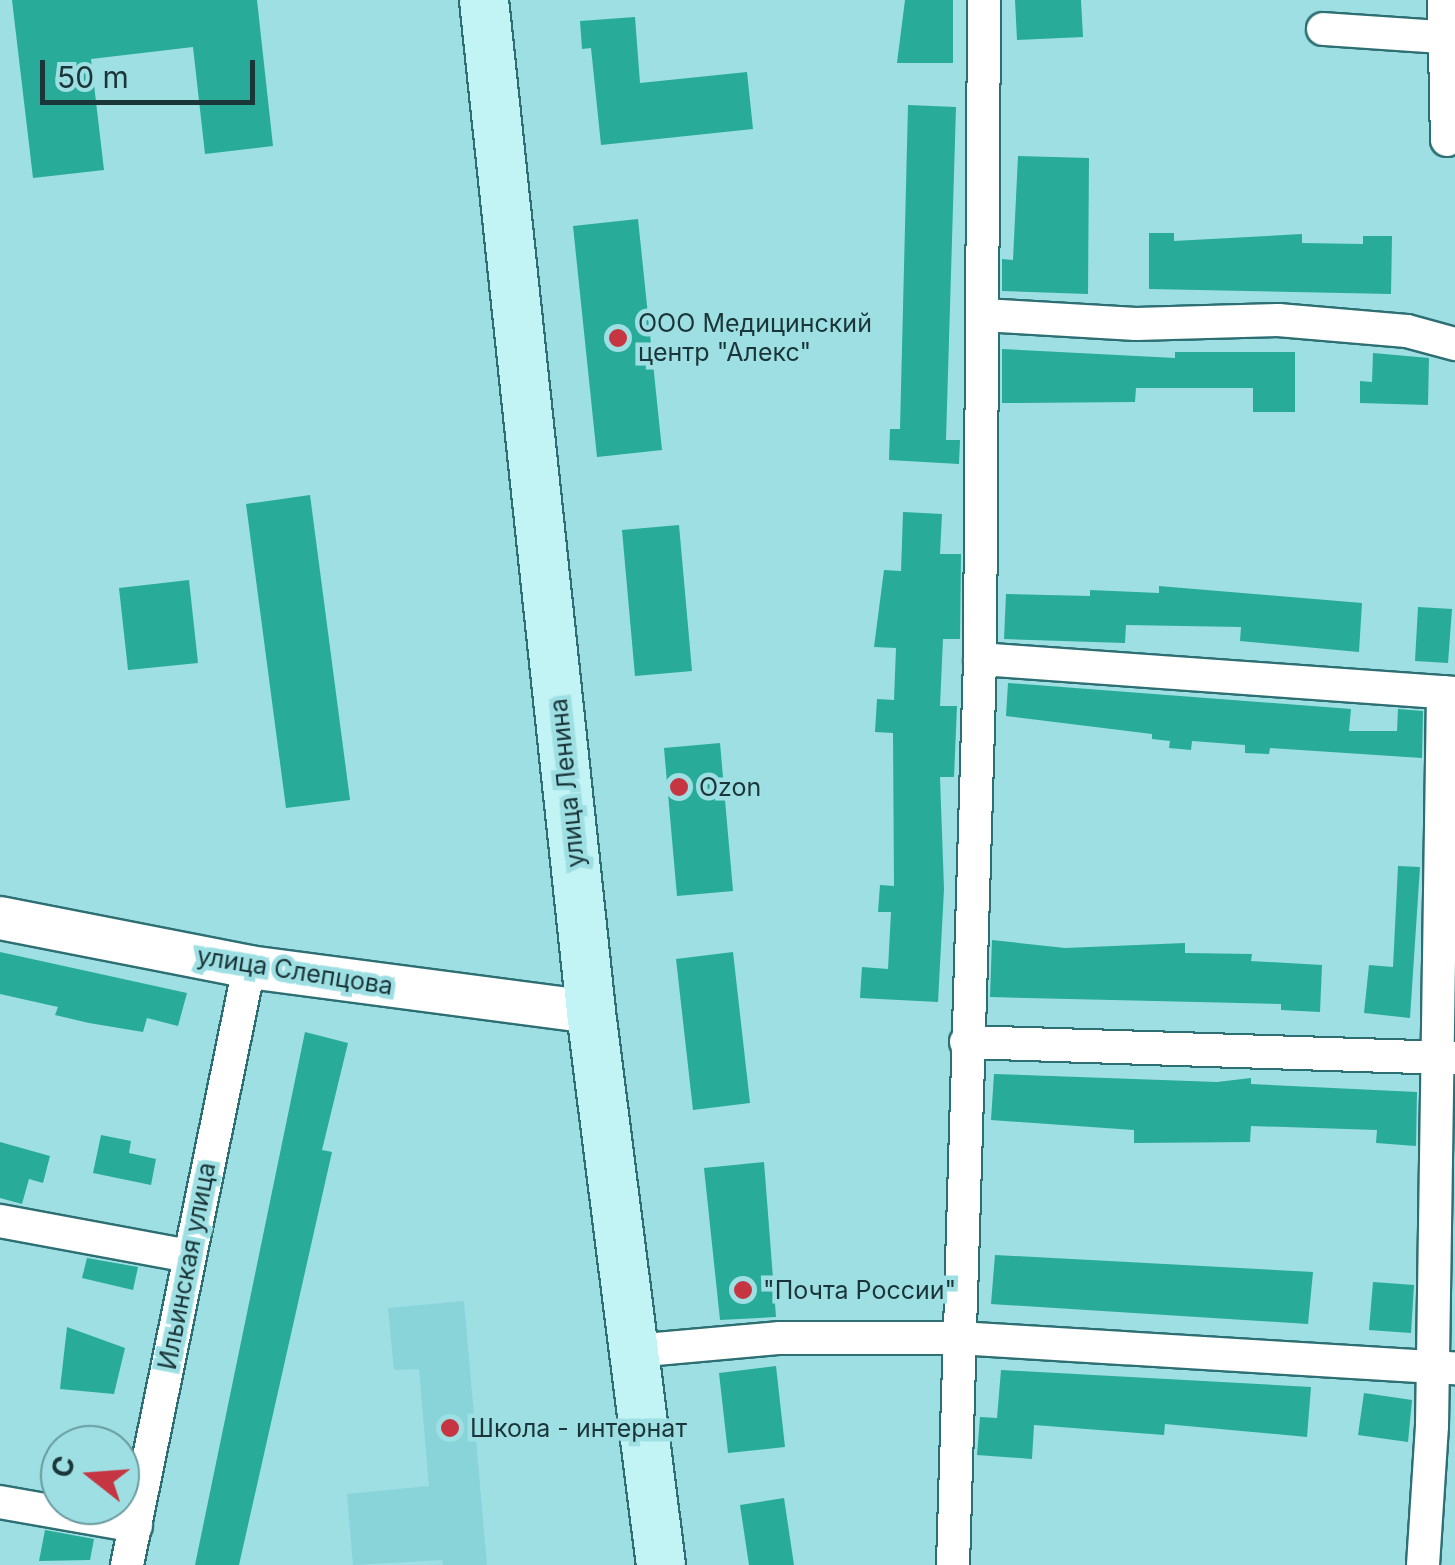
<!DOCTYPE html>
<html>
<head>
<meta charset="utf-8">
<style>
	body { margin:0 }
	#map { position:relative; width:1455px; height:1565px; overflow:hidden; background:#9ddfe3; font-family:Inter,sans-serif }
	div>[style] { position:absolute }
	.built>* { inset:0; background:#88d4d9 }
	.building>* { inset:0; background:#28ab99 }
	.roads { filter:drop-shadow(2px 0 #2d6f73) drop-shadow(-2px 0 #2d6f73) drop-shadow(0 2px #2d6f73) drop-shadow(0 -2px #2d6f73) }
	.minor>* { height:32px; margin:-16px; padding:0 16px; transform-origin:16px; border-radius:16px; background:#fff }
	.tertiary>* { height:42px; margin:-21px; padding:0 21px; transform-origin:21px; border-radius:21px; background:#fff }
	.secondary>* { height:48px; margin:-24px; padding:0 24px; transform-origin:24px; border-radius:24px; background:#c2f3f5 }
	.dots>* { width:28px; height:28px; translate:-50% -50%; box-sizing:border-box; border:5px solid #9ddfe3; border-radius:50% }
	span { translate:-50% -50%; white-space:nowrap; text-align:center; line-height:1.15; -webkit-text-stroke:9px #9ddfe3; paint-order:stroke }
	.poi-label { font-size:25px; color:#1b3638 }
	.left { translate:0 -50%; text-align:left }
	.street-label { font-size:25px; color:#1b3638 }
	.north { position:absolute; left:40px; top:1425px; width:100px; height:100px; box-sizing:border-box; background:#9ddfe3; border:2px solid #699b9f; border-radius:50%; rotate:287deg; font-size:28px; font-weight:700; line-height:40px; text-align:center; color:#1b3638 }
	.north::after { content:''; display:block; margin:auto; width:35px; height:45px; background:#c63642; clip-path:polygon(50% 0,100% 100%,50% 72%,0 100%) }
	.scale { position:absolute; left:40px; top:60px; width:215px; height:45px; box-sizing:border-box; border:5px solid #1b3638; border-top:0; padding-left:12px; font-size:30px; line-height:35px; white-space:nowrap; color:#1b3638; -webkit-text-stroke:8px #9ddfe3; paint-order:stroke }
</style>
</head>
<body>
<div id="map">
	<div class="built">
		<div style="clip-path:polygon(464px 1301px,487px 1565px,443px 1565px,442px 1560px,353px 1565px,347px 1494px,429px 1486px,419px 1369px,394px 1370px,388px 1308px)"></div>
	</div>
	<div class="building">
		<div style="clip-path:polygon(12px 0,257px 0,273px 146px,205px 154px,193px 47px,91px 59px,104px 170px,33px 178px)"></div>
		<div style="clip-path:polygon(905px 0,953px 0,953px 63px,897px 63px)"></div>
		<div style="clip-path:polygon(1015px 0,1081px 0,1083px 37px,1017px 40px)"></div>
		<div style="clip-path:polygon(635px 17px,640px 83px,747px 72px,753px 129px,601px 145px,591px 48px,582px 49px,580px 21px)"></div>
		<div style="clip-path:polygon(908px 105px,956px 107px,946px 440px,960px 440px,959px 464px,889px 460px,890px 429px,900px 429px)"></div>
		<div style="clip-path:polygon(1018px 156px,1089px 158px,1088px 294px,1002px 291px,1002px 259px,1013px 260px)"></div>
		<div style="clip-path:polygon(638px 219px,662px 450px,597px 457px,573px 226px)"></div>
		<div style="clip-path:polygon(1149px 233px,1174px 233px,1174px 241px,1302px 234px,1302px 243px,1363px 244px,1363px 236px,1392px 236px,1391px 294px,1149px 289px)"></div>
		<div style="clip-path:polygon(1002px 349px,1175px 358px,1175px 352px,1295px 352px,1295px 412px,1253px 412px,1253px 388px,1136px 388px,1135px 402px,1002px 403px)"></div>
		<div style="clip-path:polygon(1373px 353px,1429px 358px,1428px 405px,1360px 403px,1360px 381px,1372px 382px)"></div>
		<div style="clip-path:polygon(310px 495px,350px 800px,286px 808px,246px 504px)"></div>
		<div style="clip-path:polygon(903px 512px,942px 514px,940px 554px,961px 554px,960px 639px,943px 639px,940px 706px,957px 706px,954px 777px,940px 777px,944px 889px,938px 1002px,860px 998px,862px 967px,888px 969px,891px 912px,878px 912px,880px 885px,894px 886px,893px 733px,875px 732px,877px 699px,894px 700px,896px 648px,874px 647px,884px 570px,901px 571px)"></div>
		<div style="clip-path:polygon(679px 525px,692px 671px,635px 676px,622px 530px)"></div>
		<div style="clip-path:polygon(189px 580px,198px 663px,128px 670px,119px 588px)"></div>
		<div style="clip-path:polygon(1159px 586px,1362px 603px,1359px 652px,1240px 641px,1241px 627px,1126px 625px,1125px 643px,1004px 639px,1006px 594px,1090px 596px,1090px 590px,1159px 593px)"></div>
		<div style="clip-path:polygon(1418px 607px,1452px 609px,1448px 663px,1415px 661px)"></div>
		<div style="clip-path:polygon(1008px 683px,1351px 709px,1349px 731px,1397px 731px,1398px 709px,1423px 711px,1422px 758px,1270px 748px,1269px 754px,1245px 753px,1245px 745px,1192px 741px,1191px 750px,1169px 748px,1170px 741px,1152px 739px,1152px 734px,1006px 716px)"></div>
		<div style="clip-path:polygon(720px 743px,733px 891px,677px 896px,664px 748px)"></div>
		<div style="clip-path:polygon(1398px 866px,1420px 867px,1410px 1018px,1364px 1013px,1369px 965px,1393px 967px)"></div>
		<div style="clip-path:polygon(992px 940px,1065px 948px,1185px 943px,1185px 953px,1252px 954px,1251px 961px,1322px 965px,1320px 1012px,1281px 1010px,1281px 1004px,990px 997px)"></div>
		<div style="clip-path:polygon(0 952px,187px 993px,178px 1026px,147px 1018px,143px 1032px,89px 1023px,55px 1015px,58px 1007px,0 994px)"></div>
		<div style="clip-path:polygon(733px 952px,750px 1103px,693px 1110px,676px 959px)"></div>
		<div style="clip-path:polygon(305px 1032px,348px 1043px,322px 1150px,332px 1152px,239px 1565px,195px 1565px)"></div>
		<div style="clip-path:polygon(994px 1074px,1217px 1082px,1251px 1078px,1251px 1084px,1417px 1092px,1416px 1146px,1376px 1143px,1377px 1130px,1251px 1126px,1250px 1142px,1134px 1143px,1134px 1130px,991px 1120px)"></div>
		<div style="clip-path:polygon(101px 1135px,131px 1141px,129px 1153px,156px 1159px,151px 1185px,93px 1173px)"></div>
		<div style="clip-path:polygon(0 1142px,50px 1156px,43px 1183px,29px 1179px,22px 1204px,0 1198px)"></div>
		<div style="clip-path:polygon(764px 1162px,776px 1317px,720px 1320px,704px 1168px)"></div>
		<div style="clip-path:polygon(995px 1255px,1313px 1272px,1308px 1324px,991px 1304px)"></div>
		<div style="clip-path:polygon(87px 1258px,138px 1267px,133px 1290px,82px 1278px)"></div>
		<div style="clip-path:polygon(1373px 1282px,1414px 1285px,1411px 1333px,1369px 1330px)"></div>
		<div style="clip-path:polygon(67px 1327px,125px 1348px,114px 1394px,60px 1389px)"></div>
		<div style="clip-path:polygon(776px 1366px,785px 1447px,728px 1453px,719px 1373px)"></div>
		<div style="clip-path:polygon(1001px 1370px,1311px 1387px,1307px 1437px,1165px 1424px,1164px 1435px,1034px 1425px,1032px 1459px,977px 1455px,980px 1417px,997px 1418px)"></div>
		<div style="clip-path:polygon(1364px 1393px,1412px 1400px,1408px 1442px,1358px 1435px)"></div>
		<div style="clip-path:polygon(784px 1498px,794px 1565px,749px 1565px,740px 1505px)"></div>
		<div style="clip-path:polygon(45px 1530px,94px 1539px,90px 1560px,39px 1561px)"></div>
	</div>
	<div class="roads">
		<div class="minor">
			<div style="left:1444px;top:0;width:140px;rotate:88.8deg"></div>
			<div style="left:1323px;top:29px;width:132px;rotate:3.9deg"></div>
			<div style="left:983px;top:315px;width:153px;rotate:3.4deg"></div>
			<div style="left:1136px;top:324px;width:142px;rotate:-1.6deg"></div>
			<div style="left:1278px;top:320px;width:129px;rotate:4.9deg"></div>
			<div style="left:1407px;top:331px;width:50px;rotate:15.2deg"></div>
			<div style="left:980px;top:659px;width:476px;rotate:4.1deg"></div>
			<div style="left:966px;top:1042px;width:489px;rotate:1.9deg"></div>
			<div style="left:0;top:1221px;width:191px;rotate:10.5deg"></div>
			<div style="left:634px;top:1351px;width:147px;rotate:-5.1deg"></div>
			<div style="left:780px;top:1338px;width:178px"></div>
			<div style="left:958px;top:1338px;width:498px;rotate:3.5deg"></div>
			<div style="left:0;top:1502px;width:138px;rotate:10deg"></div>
			<div style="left:127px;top:1565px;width:610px;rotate:-78.47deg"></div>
			<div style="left:953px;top:1565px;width:906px;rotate:-88.29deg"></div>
			<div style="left:980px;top:659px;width:659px;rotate:-89.65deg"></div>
			<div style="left:1423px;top:1565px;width:139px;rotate:-86.3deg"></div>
			<div style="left:1432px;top:1426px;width:734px;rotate:-89.14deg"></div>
		</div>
		<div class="tertiary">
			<div style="left:0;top:918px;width:254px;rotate:11.1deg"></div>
			<div style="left:249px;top:967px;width:345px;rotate:7.5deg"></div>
		</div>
		<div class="secondary">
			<div style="left:484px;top:0;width:1018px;rotate:83.96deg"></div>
			<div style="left:591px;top:1012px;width:557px;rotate:82.79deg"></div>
		</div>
	</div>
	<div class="dots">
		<div style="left:618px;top:338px;background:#c63642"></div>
		<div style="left:679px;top:787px;background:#c63642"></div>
		<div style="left:743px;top:1290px;background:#c63642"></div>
		<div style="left:450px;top:1428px;background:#c63642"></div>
	</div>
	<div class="poi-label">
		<span class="left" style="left:638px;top:338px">ООО Медицинский<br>центр "Алекс"</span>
		<span class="left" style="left:699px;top:787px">Ozon</span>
		<span class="left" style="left:763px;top:1290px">"Почта России"</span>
		<span class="left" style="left:470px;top:1428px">Школа - интернат</span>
	</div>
	<div class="street-label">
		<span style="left:567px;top:783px;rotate:-96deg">улица Ленина</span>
		<span style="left:295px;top:971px;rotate:9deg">улица Слепцова</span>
		<span style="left:187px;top:1266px;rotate:-79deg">Ильинская улица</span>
	</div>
	<div class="north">С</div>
	<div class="scale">50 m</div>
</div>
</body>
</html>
